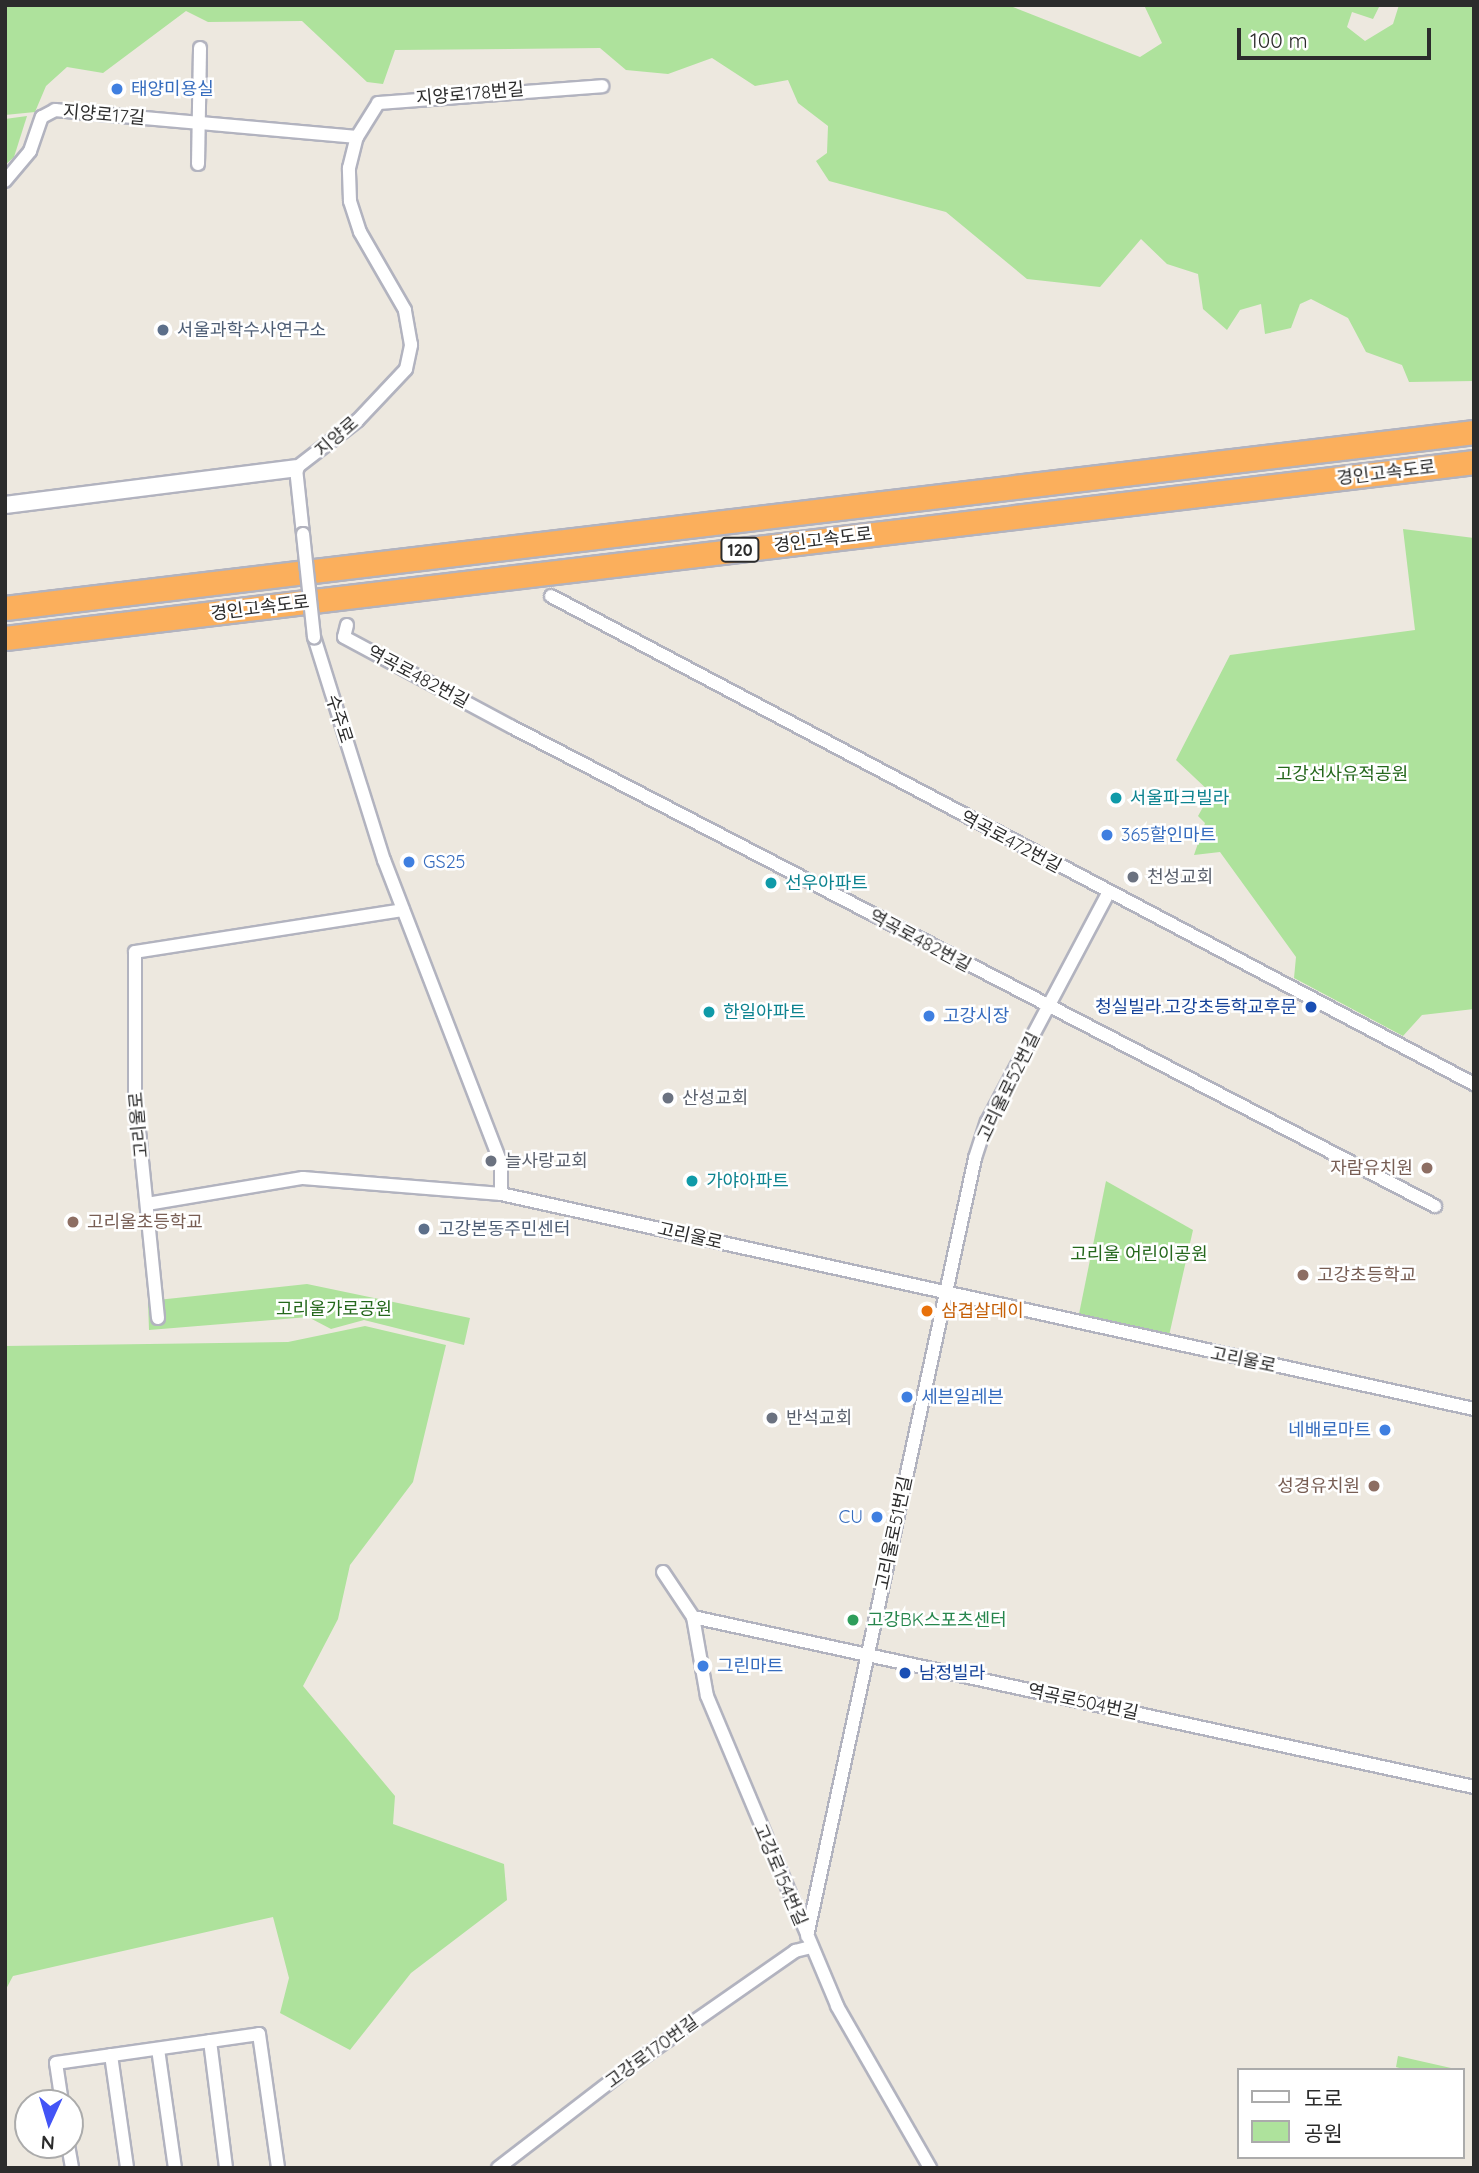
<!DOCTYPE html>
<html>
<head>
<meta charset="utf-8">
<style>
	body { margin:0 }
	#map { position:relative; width:1479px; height:2173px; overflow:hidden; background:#ede8df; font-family:Quicksand,"Noto Sans KR",sans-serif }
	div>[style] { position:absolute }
	.green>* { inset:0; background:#aee29c }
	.roads { filter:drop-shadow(2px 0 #b2b3bf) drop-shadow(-2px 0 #b2b3bf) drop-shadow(0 2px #b2b3bf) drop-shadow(0 -2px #b2b3bf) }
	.minor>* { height:12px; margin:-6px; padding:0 6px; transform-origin:6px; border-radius:6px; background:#fff }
	.tertiary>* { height:16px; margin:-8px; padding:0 8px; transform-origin:8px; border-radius:8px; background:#fff }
	.motorway>* { height:23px; margin:-11.5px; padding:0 11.5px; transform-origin:11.5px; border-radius:11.5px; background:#fbaf5c }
	.bridges { filter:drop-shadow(2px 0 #b2b3bf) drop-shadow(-2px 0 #b2b3bf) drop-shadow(0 2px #b2b3bf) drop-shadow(0 -2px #b2b3bf) }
	.minor-bridge>* { height:12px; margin:-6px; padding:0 6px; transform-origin:6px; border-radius:6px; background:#fff }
	.dots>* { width:19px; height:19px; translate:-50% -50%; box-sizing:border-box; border:4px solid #fff; border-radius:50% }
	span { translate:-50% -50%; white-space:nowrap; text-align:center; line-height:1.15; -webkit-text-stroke:5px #fff; paint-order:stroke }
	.shield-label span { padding:2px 5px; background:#fff; border:2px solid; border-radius:5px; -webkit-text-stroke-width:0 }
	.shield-label { font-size:16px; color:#2c2c2c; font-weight:700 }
	.shop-label { font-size:18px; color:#366cbe }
	.left { translate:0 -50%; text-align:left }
	.right { translate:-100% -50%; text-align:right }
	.street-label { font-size:18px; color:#2c2c2c }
	.service-label { font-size:18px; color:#4e5e75 }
	.park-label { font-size:18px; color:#25681c }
	.culture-label { font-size:18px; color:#0d838f }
	.worship-label { font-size:18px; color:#5b616d }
	.transit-label { font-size:18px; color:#164399 }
	.education-label { font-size:18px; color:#785e54 }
	.food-label { font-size:18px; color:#c56008 }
	.leisure-label { font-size:18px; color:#27864d }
	.frame { position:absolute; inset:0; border:7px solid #2c2c2c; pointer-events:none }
	.legend { position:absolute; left:1237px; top:2068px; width:228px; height:91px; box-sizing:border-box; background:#fff; border:2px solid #ababab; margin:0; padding:9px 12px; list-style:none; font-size:21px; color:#2c2c2c }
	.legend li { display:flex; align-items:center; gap:14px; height:35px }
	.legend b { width:35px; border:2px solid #ababab }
	.north { position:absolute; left:14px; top:2089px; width:70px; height:70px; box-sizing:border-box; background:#fff; border:2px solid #ababab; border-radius:50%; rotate:184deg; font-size:19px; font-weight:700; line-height:28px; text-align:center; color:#2c2c2c }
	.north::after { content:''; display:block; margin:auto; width:24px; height:32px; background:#4354f6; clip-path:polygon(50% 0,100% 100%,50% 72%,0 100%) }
	.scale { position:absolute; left:1237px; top:28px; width:194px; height:32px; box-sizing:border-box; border:4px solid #2c2c2c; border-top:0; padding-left:9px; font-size:21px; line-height:24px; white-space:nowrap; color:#2c2c2c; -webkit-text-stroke:5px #fff; paint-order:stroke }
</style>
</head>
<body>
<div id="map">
	<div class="green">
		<div style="clip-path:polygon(5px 5px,1008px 5px,1140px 57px,1162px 43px,1144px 5px,1380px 5px,1373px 19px,1352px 12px,1347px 27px,1365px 41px,1393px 24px,1399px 5px,1474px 5px,1474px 381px,1409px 382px,1402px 365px,1366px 352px,1348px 318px,1311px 299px,1300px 304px,1291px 328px,1265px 334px,1261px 304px,1240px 310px,1227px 330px,1203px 309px,1198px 274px,1167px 264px,1141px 239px,1100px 287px,1027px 279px,946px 212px,829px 181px,816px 161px,827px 153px,828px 126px,798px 103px,788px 80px,755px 86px,712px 58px,668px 74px,626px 70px,600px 48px,395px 50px,383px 84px,367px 82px,302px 21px,208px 22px,186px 11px,103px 73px,67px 67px,46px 86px,35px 112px,5px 115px)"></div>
		<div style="clip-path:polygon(27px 116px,14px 157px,5px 165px,5px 119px)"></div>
		<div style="clip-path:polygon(1403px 529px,1474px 538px,1474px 1009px,1422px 1015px,1403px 1036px,1294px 978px,1296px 957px,1220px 852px,1194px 855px,1205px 823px,1198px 816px,1211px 793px,1176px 760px,1230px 655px,1415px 630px)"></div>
		<div style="clip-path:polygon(1106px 1181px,1193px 1230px,1168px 1340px,1078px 1319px)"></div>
		<div style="clip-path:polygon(307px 1284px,470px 1318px,464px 1345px,364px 1320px,331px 1329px,308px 1317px,149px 1330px,148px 1301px)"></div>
		<div style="clip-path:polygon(365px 1326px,446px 1345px,413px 1482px,350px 1565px,338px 1619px,303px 1686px,395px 1796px,393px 1824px,504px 1864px,507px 1900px,411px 1973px,350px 2050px,280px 2013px,289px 1978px,273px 1917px,13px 1976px,5px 1991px,5px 1346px,288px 1342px)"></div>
		<div style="clip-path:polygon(1398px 2056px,1451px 2068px,1451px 2070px,1406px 2070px,1396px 2067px)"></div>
	</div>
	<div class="roads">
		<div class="minor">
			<div style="left:198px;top:164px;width:116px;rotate:-89deg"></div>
			<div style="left:5px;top:181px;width:39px;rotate:-50deg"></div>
			<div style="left:30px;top:151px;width:36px;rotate:-71deg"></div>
			<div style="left:42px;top:117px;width:15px;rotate:-28deg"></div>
			<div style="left:55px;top:110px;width:303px;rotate:5.1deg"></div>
			<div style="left:303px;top:534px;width:66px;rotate:-96.1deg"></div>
			<div style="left:296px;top:468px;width:78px;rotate:-37.7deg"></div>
			<div style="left:358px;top:420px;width:70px;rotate:-46.7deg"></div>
			<div style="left:406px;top:369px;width:25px;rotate:-78deg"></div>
			<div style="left:411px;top:345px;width:36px;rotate:-100deg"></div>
			<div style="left:405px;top:310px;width:90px;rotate:-120deg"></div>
			<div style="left:360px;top:232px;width:33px;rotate:-108deg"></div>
			<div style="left:350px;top:201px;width:33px;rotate:-92deg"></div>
			<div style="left:349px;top:168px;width:32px;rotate:-76deg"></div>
			<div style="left:357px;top:137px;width:40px;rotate:-58deg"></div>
			<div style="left:378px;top:103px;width:225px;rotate:-4.3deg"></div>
			<div style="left:551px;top:596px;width:1044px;rotate:27.87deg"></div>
			<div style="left:347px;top:625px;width:12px;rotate:104deg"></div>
			<div style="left:344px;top:637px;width:191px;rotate:28.2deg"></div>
			<div style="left:512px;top:727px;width:1040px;rotate:27.43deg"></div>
			<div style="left:314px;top:637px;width:234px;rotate:72.6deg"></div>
			<div style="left:384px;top:860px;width:326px;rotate:68.9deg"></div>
			<div style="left:501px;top:1164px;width:30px;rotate:90deg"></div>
			<div style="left:147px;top:1204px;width:158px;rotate:-9.5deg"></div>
			<div style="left:303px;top:1178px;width:199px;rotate:4.6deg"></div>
			<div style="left:501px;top:1194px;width:996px;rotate:12.46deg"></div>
			<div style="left:158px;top:1318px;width:227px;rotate:-95.8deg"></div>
			<div style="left:135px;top:1092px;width:140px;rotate:-90deg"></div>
			<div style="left:135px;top:952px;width:271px;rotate:-8.9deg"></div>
			<div style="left:663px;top:1572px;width:54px;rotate:56.3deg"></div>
			<div style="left:693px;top:1617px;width:80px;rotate:80deg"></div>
			<div style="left:707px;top:1696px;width:336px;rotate:67.2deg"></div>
			<div style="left:837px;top:2006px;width:187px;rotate:60.1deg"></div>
			<div style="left:693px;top:1617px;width:799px;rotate:12.28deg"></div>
			<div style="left:807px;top:1936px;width:796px;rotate:-77.81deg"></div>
			<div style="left:975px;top:1158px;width:38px;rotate:-72deg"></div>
			<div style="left:987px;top:1122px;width:259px;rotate:-62.1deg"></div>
			<div style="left:210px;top:2041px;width:128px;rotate:82.8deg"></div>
			<div style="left:158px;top:2049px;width:120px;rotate:81.9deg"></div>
			<div style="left:111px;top:2055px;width:114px;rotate:81.9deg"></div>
			<div style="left:62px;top:2103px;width:40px;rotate:-98.5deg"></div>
			<div style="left:56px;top:2063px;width:205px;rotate:-8.1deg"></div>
			<div style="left:259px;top:2034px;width:135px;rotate:81.9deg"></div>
			<div style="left:68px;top:2145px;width:23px;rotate:80deg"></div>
			<div style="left:498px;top:2168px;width:165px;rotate:-37.6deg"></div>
			<div style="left:629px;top:2067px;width:203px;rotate:-34.9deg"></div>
			<div style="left:795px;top:1951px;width:16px;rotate:-14deg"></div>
		</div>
		<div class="tertiary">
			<div style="left:5px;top:505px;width:293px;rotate:-7.2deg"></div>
		</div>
		<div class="motorway">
			<div style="left:5px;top:608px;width:1480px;rotate:-6.83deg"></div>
			<div style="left:5px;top:638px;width:1480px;rotate:-6.83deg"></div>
		</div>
	</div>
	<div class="bridges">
		<div class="minor-bridge">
			<div style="left:303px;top:534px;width:104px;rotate:83.9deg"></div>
		</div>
	</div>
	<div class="dots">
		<div style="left:117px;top:89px;background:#3f7fe0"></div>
		<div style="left:163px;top:330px;background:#5c6f8a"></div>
		<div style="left:1116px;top:798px;background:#0f9aa8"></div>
		<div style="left:1107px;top:835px;background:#3f7fe0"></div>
		<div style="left:409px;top:862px;background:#3f7fe0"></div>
		<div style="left:1133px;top:877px;background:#6b7280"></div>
		<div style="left:771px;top:883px;background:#0f9aa8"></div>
		<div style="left:1311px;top:1007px;background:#1a4fb4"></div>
		<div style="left:709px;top:1012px;background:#0f9aa8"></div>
		<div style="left:929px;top:1016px;background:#3f7fe0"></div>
		<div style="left:668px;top:1098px;background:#6b7280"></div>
		<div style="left:491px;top:1161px;background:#6b7280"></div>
		<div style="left:1427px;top:1168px;background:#8d6e63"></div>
		<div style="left:692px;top:1181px;background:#0f9aa8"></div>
		<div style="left:73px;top:1222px;background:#8d6e63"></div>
		<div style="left:424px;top:1229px;background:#5c6f8a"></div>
		<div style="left:1303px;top:1275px;background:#8d6e63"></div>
		<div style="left:927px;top:1311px;background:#e8710a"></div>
		<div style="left:907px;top:1397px;background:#3f7fe0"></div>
		<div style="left:772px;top:1418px;background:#6b7280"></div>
		<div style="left:1385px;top:1430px;background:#3f7fe0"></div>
		<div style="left:1374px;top:1486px;background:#8d6e63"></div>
		<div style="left:877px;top:1517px;background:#3f7fe0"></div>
		<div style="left:853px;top:1620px;background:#2e9e5b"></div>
		<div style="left:703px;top:1666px;background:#3f7fe0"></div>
		<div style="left:905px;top:1673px;background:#1a4fb4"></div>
	</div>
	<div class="shield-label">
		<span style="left:740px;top:550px">120</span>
	</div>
	<div class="shop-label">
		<span class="left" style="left:131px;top:89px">태양미용실</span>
		<span class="left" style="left:1121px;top:835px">365할인마트</span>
		<span class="left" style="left:423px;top:862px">GS25</span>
		<span class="left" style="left:943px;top:1016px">고강시장</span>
		<span class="left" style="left:921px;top:1397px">세븐일레븐</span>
		<span class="right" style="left:1371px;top:1430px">네배로마트</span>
		<span class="right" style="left:863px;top:1517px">CU</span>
		<span class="left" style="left:717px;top:1666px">그린마트</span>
	</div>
	<div class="street-label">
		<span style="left:470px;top:94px;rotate:-5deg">지양로178번길</span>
		<span style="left:104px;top:115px;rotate:5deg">지양로17길</span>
		<span style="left:337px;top:437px;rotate:-41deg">지양로</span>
		<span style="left:1386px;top:473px;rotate:-7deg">경인고속도로</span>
		<span style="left:823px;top:540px;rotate:-7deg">경인고속도로</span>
		<span style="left:260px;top:608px;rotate:-7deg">경인고속도로</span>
		<span style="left:418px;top:677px;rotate:28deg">역곡로482번길</span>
		<span style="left:339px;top:719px;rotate:72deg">수주로</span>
		<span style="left:1011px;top:842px;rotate:28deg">역곡로472번길</span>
		<span style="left:920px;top:941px;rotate:28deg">역곡로482번길</span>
		<span style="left:1009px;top:1087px;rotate:-64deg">고리울로52번길</span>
		<span style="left:139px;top:1125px;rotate:-95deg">고리울로</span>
		<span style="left:690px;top:1236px;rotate:13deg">고리울로</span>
		<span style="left:1243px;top:1360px;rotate:12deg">고리울로</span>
		<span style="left:894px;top:1533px;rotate:-78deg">고리울로51번길</span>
		<span style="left:1083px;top:1702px;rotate:12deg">역곡로504번길</span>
		<span style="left:780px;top:1875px;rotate:67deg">고강로154번길</span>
		<span style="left:652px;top:2052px;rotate:-36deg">고강로170번길</span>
	</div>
	<div class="service-label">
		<span class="left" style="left:177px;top:330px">서울과학수사연구소</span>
		<span class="left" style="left:438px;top:1229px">고강본동주민센터</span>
	</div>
	<div class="park-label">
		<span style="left:1342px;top:774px">고강선사유적공원</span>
		<span style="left:1139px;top:1254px">고리울 어린이공원</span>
		<span style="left:334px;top:1309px">고리울가로공원</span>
	</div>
	<div class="culture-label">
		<span class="left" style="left:1130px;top:798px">서울파크빌라</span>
		<span class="left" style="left:785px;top:883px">선우아파트</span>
		<span class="left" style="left:723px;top:1012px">한일아파트</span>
		<span class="left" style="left:706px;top:1181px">가야아파트</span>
	</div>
	<div class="worship-label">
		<span class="left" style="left:1147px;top:877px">천성교회</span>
		<span class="left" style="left:682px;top:1098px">산성교회</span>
		<span class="left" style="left:505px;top:1161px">늘사랑교회</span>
		<span class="left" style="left:786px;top:1418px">반석교회</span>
	</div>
	<div class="transit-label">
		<span class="right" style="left:1297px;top:1007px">청실빌라.고강초등학교후문</span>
		<span class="left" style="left:919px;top:1673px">남정빌라</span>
	</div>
	<div class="education-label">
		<span class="right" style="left:1413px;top:1168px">자람유치원</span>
		<span class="left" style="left:87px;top:1222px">고리울초등학교</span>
		<span class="left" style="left:1317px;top:1275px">고강초등학교</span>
		<span class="right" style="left:1360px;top:1486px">성경유치원</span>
	</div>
	<div class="food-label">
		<span class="left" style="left:941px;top:1311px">삼겹살데이</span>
	</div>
	<div class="leisure-label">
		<span class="left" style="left:867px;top:1620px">고강BK스포츠센터</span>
	</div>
	<div class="frame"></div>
	<ul class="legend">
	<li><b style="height:9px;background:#fff"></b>도로</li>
	<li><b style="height:19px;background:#aee29c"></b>공원</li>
	</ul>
	<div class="north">N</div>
	<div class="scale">100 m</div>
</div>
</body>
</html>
